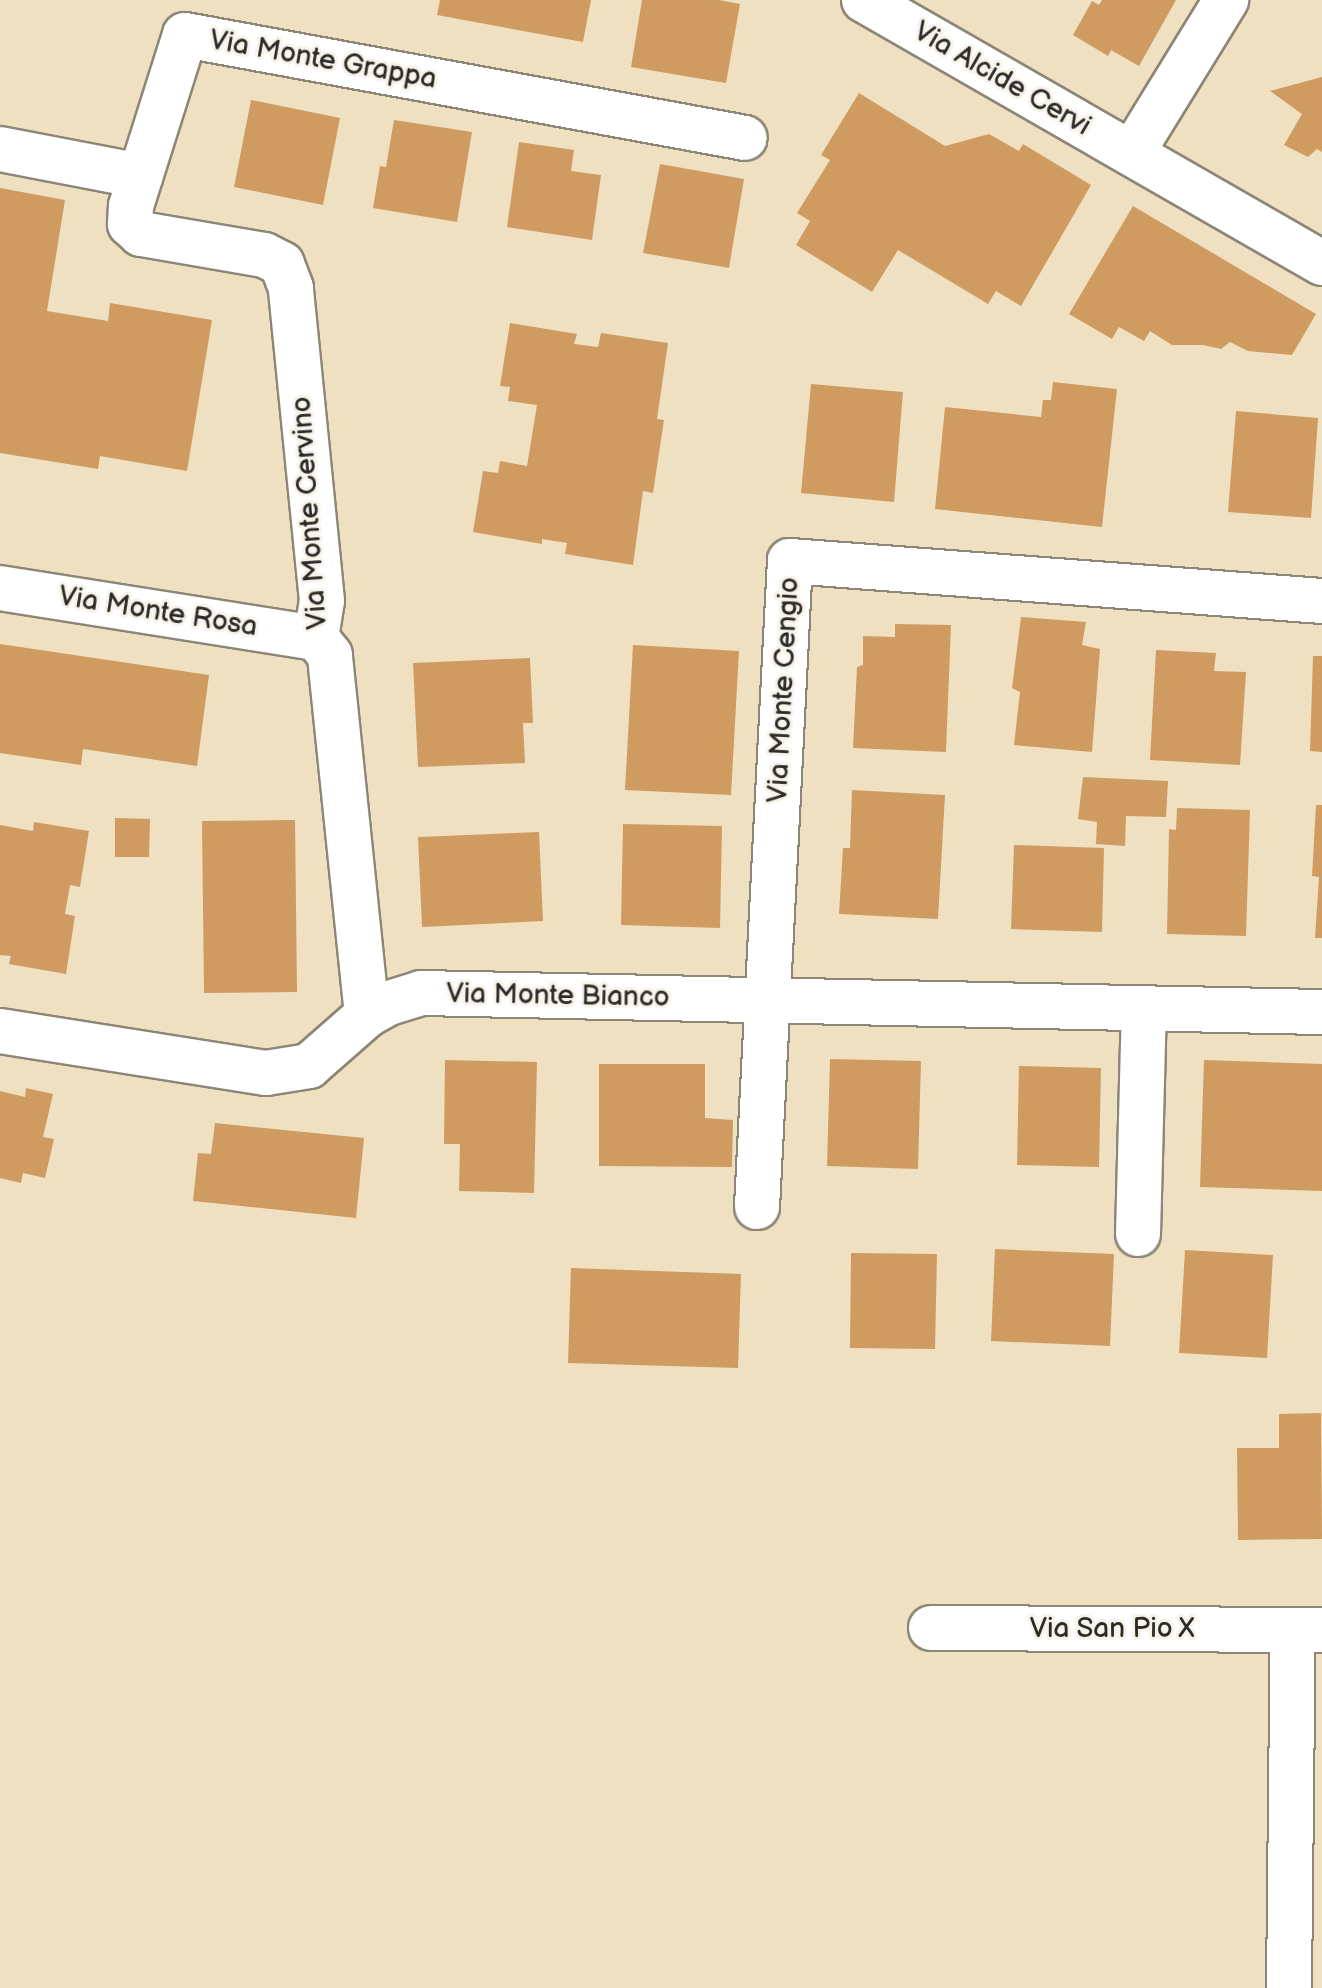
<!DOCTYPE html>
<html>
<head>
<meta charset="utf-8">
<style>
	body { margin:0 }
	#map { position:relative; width:1322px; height:1988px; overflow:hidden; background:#efe0c2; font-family:"Balsamiq Sans",sans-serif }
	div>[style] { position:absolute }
	.building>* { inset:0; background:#cf9b61 }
	.roads { filter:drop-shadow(2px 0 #8d8676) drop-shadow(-2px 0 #8d8676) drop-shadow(0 2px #8d8676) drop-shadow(0 -2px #8d8676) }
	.street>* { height:44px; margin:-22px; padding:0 22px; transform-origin:22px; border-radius:22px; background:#fff }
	span { translate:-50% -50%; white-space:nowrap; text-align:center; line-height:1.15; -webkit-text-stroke:6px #f7f3e8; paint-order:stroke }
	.street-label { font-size:28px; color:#2b2b2b }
</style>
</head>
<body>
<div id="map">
	<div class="building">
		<div style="clip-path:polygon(440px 0,591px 0,583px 42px,437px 15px)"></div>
		<div style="clip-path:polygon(642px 0,719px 0,740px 4px,726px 83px,631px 67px)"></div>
		<div style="clip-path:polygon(1102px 0,1176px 0,1139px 66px,1111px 50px,1108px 56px,1073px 35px,1092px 1px,1099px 5px)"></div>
		<div style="clip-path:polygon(1322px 77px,1322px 152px,1317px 149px,1308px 157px,1284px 145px,1302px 114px,1270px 91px)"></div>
		<div style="clip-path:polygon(859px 93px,945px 146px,989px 134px,1019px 151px,1023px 144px,1091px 185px,1021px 306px,996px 291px,988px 304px,898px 250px,872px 292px,796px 245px,810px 221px,797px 213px,830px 160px,821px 155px)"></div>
		<div style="clip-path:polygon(251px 100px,340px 118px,323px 205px,234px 187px)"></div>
		<div style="clip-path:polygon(394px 120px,472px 132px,457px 222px,373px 208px,380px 166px,386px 167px)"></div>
		<div style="clip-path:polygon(519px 142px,574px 150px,571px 171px,601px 175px,592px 240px,507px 227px)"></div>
		<div style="clip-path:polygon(660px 164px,744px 179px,729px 268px,643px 253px)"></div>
		<div style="clip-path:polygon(0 188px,65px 200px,47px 311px,108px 321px,110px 303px,212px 320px,187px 471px,100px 456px,98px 469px,0 453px)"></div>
		<div style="clip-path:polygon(1133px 206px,1316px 314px,1292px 355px,1248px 351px,1230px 342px,1221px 349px,1203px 345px,1172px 345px,1150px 331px,1144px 341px,1119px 327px,1112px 339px,1069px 314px)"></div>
		<div style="clip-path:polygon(510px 323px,577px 334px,574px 344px,598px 347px,601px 333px,668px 343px,657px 419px,664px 420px,653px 493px,643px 491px,633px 565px,565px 554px,567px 543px,542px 539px,542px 544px,473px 532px,483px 471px,498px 473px,500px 461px,527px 466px,537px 405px,508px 401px,510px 387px,500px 386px)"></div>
		<div style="clip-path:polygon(1053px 382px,1117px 389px,1102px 527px,935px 509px,945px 407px,1041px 417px,1043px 400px,1051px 400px)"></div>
		<div style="clip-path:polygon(811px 384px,903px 392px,894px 502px,801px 493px)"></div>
		<div style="clip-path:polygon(1236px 411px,1318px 418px,1311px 518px,1228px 512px)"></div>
		<div style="clip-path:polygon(1021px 617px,1086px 622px,1082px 645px,1100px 649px,1092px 752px,1014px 745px,1020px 692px,1012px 688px)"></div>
		<div style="clip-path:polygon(895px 624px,951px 625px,946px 752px,853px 748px,857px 667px,863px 665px,863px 636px,895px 637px)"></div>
		<div style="clip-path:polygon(0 644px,209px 675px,197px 766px,83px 749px,81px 765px,0 753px)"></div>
		<div style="clip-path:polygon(633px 645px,739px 651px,731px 795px,625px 790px)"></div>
		<div style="clip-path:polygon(1156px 650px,1216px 653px,1214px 671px,1246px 672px,1240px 765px,1150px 760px)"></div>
		<div style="clip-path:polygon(1313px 656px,1322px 656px,1322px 752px,1310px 751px)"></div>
		<div style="clip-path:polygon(530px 658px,533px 723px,523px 723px,525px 763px,418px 767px,413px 663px)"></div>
		<div style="clip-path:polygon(1083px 777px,1168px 781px,1166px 817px,1126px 816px,1125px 846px,1096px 844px,1097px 822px,1078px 819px)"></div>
		<div style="clip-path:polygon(852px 790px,945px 795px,938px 919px,839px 914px,843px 848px,850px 848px)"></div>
		<div style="clip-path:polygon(1316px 805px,1322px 805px,1322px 938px,1315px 938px,1319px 877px,1312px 876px)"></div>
		<div style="clip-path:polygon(1177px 808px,1250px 810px,1246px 936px,1167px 934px,1169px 829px,1176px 830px)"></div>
		<div style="clip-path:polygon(115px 818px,150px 819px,149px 857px,115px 857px)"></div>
		<div style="clip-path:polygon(295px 820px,297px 992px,204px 993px,202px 821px)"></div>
		<div style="clip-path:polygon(34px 822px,89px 831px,80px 887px,70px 885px,65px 914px,75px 916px,66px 974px,9px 964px,11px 956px,0 955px,0 825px,33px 831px)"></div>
		<div style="clip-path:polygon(623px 824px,722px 826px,720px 928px,621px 925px)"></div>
		<div style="clip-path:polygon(539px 832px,543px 921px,422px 927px,418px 837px)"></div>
		<div style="clip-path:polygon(1014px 845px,1104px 848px,1102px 932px,1011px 929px)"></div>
		<div style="clip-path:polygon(830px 1059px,921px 1061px,918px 1169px,827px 1166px)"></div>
		<div style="clip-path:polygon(445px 1060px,537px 1062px,534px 1193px,459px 1191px,460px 1144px,444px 1144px)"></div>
		<div style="clip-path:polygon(1204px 1060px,1322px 1064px,1322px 1191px,1200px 1187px)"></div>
		<div style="clip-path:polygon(599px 1064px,705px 1064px,705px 1118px,733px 1120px,732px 1167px,599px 1166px)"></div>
		<div style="clip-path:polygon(1019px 1066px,1101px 1068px,1099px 1167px,1017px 1165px)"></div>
		<div style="clip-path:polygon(26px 1088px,53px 1094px,43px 1137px,54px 1139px,45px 1178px,23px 1173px,21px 1183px,0 1178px,0 1091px,25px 1097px)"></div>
		<div style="clip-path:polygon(215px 1123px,364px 1138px,356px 1218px,193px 1201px,198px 1153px,211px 1154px)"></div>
		<div style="clip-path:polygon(995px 1249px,1114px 1254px,1110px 1346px,991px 1341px)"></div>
		<div style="clip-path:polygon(1185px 1250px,1273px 1255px,1267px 1358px,1179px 1353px)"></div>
		<div style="clip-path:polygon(851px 1253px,937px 1254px,935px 1349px,850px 1348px)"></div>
		<div style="clip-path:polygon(571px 1268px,741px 1274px,738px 1368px,568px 1363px)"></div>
		<div style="clip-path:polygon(1321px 1413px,1322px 1539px,1238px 1540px,1237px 1448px,1279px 1448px,1279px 1414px)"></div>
	</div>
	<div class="roads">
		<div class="street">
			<div style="left:864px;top:0;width:528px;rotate:29.87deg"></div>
			<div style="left:0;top:149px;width:143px;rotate:10.9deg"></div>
			<div style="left:1132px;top:153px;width:180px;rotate:-58.4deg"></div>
			<div style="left:0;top:588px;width:320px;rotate:9deg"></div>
			<div style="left:367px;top:1015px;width:362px;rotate:-95.9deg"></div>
			<div style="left:330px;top:655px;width:22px;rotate:-129deg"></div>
			<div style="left:316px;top:638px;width:37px;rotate:-81deg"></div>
			<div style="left:322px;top:601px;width:315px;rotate:-95.7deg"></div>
			<div style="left:291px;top:288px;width:26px;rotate:-111deg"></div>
			<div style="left:282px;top:264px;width:20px;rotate:-153deg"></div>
			<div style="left:264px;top:255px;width:125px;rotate:-170.3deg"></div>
			<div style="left:141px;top:234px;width:15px;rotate:-138deg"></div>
			<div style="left:130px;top:224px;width:18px;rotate:-87deg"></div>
			<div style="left:131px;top:206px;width:179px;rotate:-72.5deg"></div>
			<div style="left:185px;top:35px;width:569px;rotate:10.42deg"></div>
			<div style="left:0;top:1031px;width:269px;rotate:9deg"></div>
			<div style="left:266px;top:1073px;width:44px;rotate:-9.2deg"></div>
			<div style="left:309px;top:1066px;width:77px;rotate:-41.3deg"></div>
			<div style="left:367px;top:1015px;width:25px;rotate:-29deg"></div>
			<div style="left:389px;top:1003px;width:34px;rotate:-17deg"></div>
			<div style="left:421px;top:993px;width:901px;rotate:1.21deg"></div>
			<div style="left:757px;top:1207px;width:647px;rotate:-87.08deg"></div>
			<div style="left:790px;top:561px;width:534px;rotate:4.3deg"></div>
			<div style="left:1138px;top:1234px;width:225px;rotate:-88.5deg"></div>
			<div style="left:931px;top:1628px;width:391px;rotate:0.3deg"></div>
			<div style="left:1289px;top:1988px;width:358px;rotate:-89.4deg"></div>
		</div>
	</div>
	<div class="street-label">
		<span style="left:323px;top:60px;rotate:10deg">Via Monte Grappa</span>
		<span style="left:1002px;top:79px;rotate:30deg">Via Alcide Cervi</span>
		<span style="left:310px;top:513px;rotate:-94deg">Via Monte Cervino</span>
		<span style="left:158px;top:612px;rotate:9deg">Via Monte Rosa</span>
		<span style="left:784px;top:690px;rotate:-87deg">Via Monte Cengio</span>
		<span style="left:558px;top:996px;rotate:1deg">Via Monte Bianco</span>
		<span style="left:1112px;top:1629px">Via San Pio X</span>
	</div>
</div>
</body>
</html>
